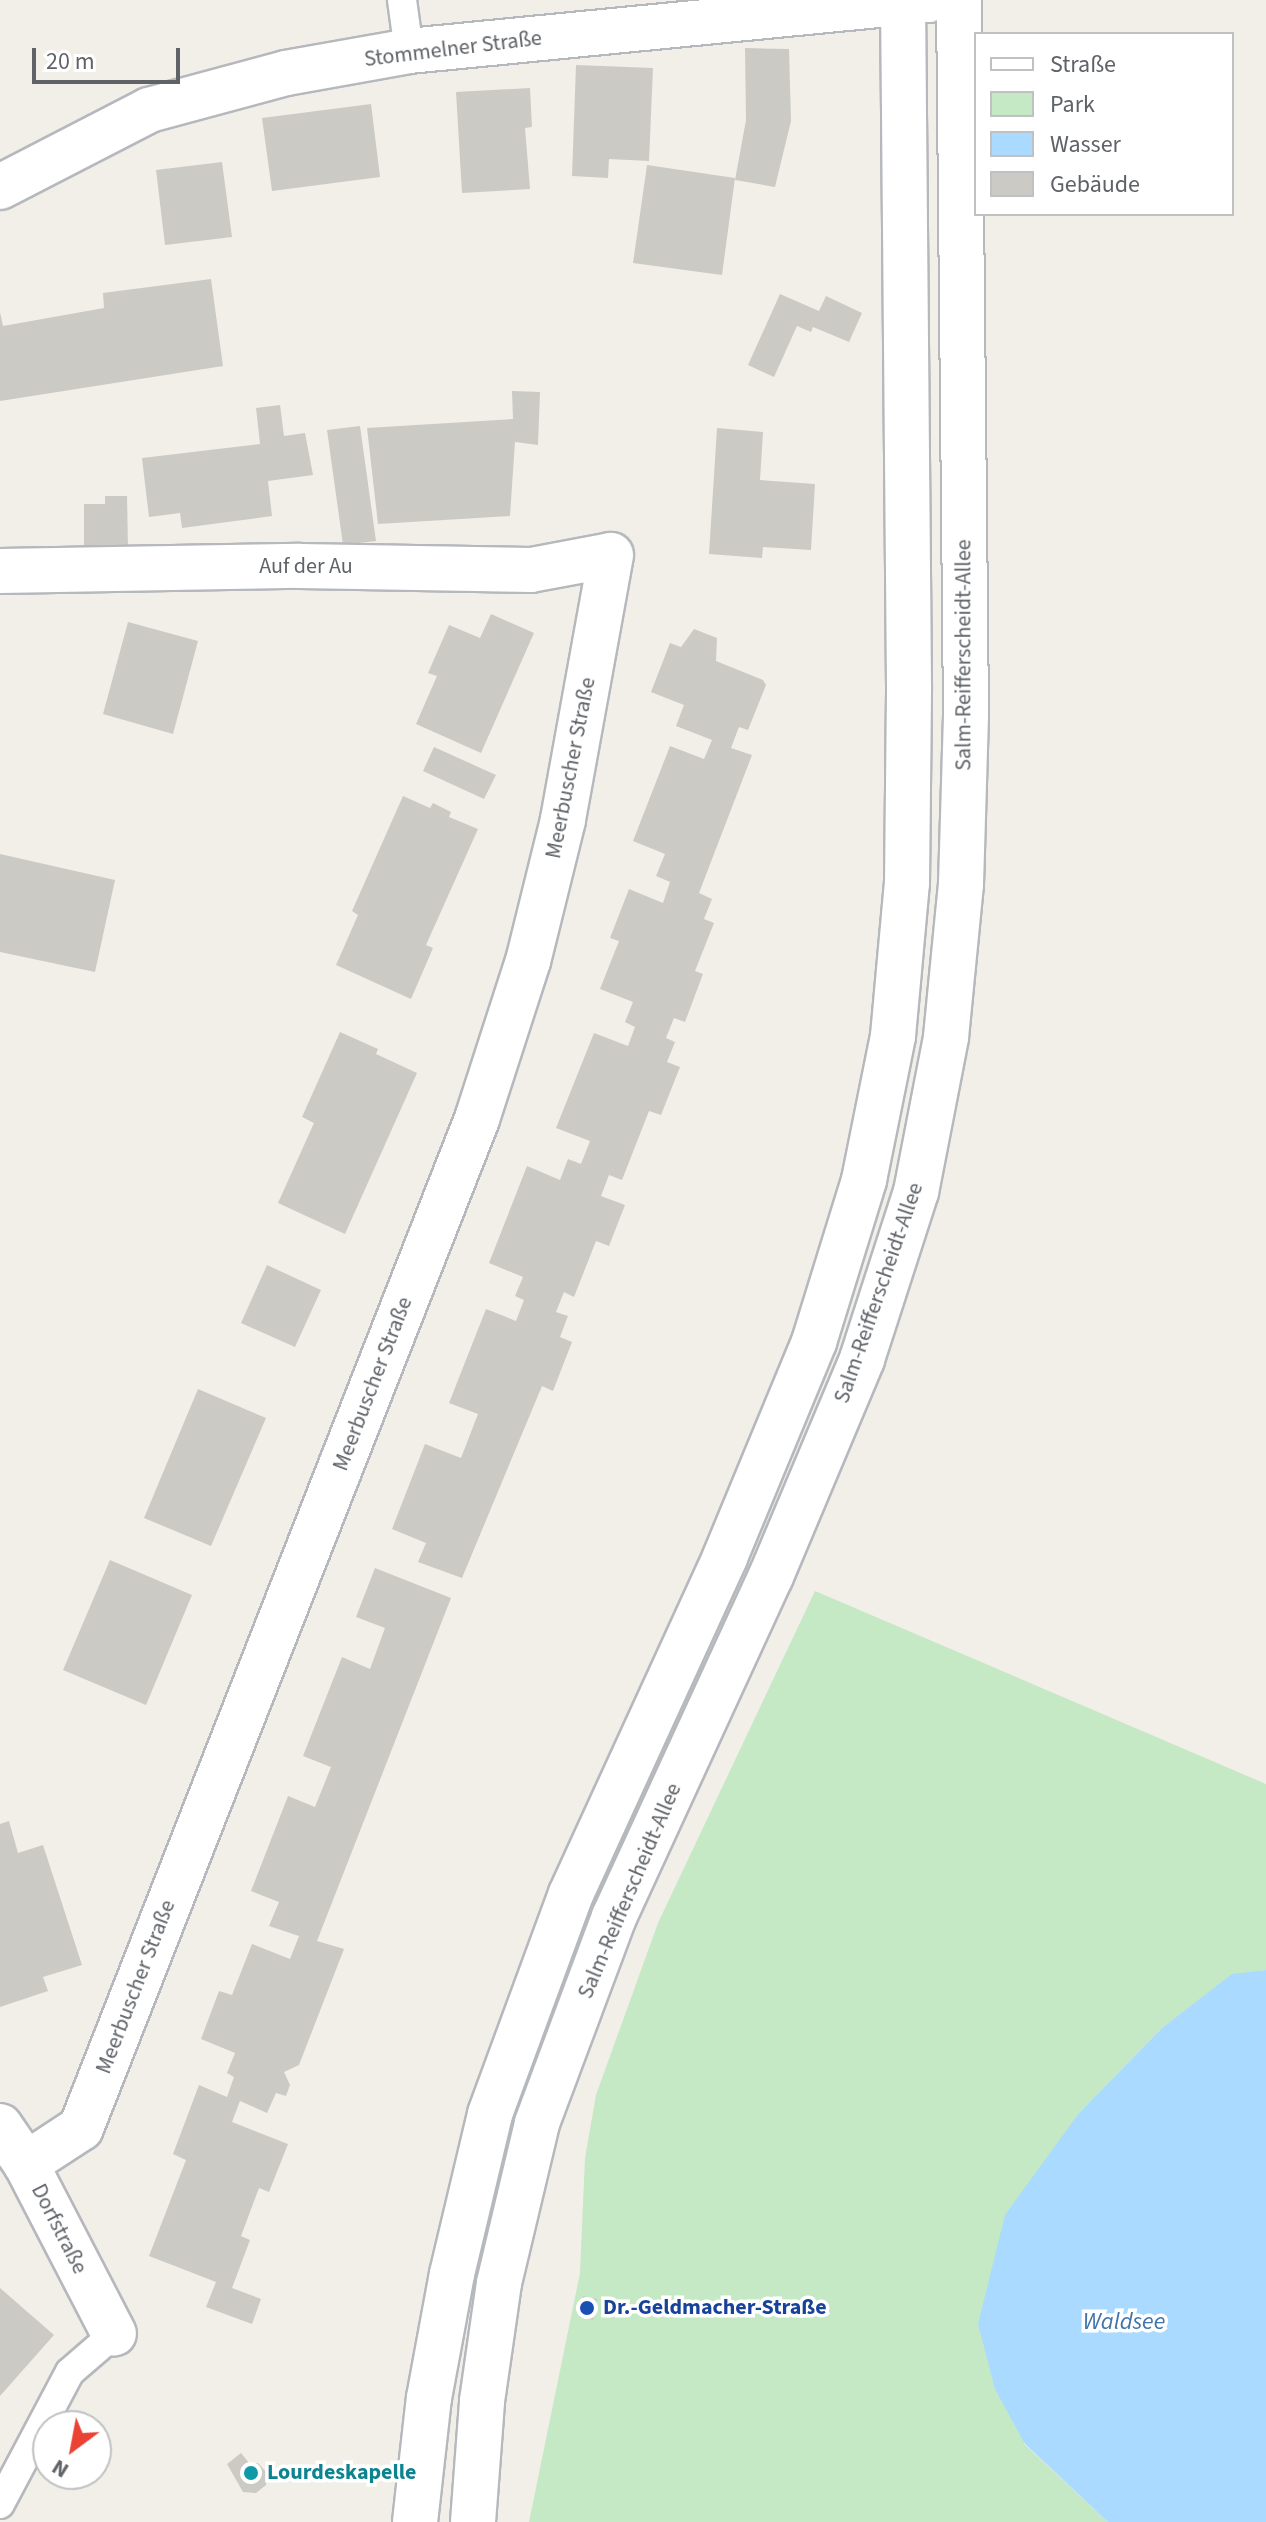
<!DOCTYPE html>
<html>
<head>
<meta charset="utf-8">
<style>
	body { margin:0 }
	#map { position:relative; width:1266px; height:2522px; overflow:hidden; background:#f1efe8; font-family:"Source Sans 3",sans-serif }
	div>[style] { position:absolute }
	.green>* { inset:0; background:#c5e8c5 }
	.water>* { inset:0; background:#aadaff }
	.building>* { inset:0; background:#cccac5 }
	.roads { filter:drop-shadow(2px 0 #b5b8bc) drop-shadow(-2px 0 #b5b8bc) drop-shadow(0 2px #b5b8bc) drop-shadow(0 -2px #b5b8bc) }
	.lane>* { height:28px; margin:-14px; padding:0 14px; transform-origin:14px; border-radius:14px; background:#fff }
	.street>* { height:44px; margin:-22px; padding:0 22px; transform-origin:22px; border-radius:22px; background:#fff }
	.secondary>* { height:44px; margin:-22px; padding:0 22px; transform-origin:22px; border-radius:22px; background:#fff }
	.dots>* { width:22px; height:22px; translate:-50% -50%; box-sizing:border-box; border:4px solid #fff; border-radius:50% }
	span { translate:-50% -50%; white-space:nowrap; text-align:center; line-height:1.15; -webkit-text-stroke:7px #fff; paint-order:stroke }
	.street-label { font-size:22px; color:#5f6368 }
	.transit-label { font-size:22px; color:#164399; font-weight:700 }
	.left { translate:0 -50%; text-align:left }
	.culture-label { font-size:22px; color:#0d838f; font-weight:700 }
	.water-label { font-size:24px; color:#4174aa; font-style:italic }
	.legend { position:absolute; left:974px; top:32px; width:260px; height:184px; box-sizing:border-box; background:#fff; border:2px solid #bfc1c3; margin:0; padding:10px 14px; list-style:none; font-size:24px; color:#5f6368 }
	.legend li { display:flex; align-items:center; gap:16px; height:40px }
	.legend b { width:40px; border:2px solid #bfc1c3 }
	.north { position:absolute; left:32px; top:2410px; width:80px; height:80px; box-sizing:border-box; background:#fff; border:2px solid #bfc1c3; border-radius:50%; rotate:212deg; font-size:22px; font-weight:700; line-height:32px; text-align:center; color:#5f6368 }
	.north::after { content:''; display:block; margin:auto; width:28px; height:36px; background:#ea4335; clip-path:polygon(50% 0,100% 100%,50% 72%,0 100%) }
	.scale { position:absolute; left:32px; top:48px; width:148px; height:36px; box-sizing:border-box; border:4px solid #5f6368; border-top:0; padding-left:10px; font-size:24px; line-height:28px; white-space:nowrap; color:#5f6368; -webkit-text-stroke:6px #fff; paint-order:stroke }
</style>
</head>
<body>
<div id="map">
	<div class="green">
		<div style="clip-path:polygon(815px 1591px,1266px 1784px,1266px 1970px,1232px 1975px,1162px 2028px,1079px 2113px,1024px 2444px,1108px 2522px,529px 2522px,580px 2273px,585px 2158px,596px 2095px,658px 1923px)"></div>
	</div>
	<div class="water">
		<div style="clip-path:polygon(1266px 1970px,1266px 2522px,1108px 2522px,1025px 2444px,995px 2389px,978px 2324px,1005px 2215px,1079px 2113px,1162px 2028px,1232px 1974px)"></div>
	</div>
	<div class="building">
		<div style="clip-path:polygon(745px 48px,789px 49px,791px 121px,775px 187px,735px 180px,746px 120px)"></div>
		<div style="clip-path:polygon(576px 65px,653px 68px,649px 161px,609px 159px,608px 178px,572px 176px)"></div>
		<div style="clip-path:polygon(530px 88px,532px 127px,525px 128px,530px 189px,462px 193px,456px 92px)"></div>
		<div style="clip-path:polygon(371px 104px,380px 177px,272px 191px,262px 118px)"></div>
		<div style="clip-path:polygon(222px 162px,232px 237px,165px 245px,156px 170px)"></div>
		<div style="clip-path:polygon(647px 165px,735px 178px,722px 275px,633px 263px)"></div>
		<div style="clip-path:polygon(211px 279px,223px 366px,0 401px,0 312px,3px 326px,104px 308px,103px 293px)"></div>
		<div style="clip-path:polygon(780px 294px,819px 311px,826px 296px,862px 313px,849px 342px,813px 327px,811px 332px,797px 326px,774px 377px,748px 365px)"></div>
		<div style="clip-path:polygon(512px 391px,540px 392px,538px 445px,515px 442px,510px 516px,378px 524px,367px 428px,513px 419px)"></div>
		<div style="clip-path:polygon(280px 405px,284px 436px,305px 433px,313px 475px,268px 481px,272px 516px,182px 528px,180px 513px,149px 517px,142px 458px,260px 444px,256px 408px)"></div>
		<div style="clip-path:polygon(360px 426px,376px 541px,343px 545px,327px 430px)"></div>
		<div style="clip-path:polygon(717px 428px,763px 432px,760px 480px,815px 484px,811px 550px,763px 547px,762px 558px,709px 554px)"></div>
		<div style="clip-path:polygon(105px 496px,127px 496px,128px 547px,84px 548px,84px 504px,105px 504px)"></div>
		<div style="clip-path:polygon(491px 614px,534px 633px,481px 753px,416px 724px,437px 676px,428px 673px,449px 625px,480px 638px)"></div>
		<div style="clip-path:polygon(128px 622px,198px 641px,173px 734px,103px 714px)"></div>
		<div style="clip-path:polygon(694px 629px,717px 638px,716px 661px,763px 680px,766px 685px,748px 730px,739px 727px,731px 748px,752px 755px,699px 893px,712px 899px,704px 919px,714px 923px,695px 971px,703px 974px,685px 1022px,674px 1018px,666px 1038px,675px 1042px,667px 1062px,680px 1067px,661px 1115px,649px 1111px,622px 1180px,609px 1175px,601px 1196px,625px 1205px,609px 1246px,596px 1241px,574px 1297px,564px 1292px,556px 1312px,568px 1316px,560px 1337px,572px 1342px,553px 1391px,542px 1386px,462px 1578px,418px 1562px,426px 1543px,392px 1529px,425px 1444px,461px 1458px,478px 1414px,449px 1403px,486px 1309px,516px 1321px,524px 1300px,515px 1296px,523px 1277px,489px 1263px,527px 1166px,560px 1180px,568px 1159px,581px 1164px,590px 1141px,556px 1128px,594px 1033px,628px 1046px,635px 1027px,625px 1022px,633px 1002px,600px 989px,619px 941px,610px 938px,629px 889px,663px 903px,670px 882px,656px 876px,665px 854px,633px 841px,670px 746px,704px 759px,712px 740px,676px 726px,684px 705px,651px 692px,670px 643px,681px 647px)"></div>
		<div style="clip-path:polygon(434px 747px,496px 775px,484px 799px,423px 771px)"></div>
		<div style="clip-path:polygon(403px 796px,430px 808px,433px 803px,451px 812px,449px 817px,478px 829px,426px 945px,433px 948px,411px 999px,336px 965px,358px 915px,352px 911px)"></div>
		<div style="clip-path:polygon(0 854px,115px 880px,95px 972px,0 952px)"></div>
		<div style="clip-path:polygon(340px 1032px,378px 1049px,376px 1054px,417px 1073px,345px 1234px,278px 1203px,314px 1123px,302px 1117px)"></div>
		<div style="clip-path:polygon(267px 1265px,321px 1290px,295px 1347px,241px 1323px)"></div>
		<div style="clip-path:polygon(198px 1389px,266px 1418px,211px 1546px,144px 1518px)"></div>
		<div style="clip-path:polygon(110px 1560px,192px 1595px,146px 1705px,63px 1670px)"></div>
		<div style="clip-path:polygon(375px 1568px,451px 1598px,317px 1941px,344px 1949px,299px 2065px,284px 2072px,290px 2085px,286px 2096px,276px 2093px,267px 2113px,240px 2101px,232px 2122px,288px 2144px,269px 2192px,259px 2188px,241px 2236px,250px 2240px,232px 2288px,261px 2299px,252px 2324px,206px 2307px,216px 2282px,149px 2256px,186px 2160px,173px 2154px,199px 2085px,227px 2097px,234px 2077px,227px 2073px,235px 2053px,201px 2039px,219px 1991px,232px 1995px,252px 1944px,290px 1959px,299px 1936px,269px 1926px,279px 1902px,251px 1891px,288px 1796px,315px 1807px,331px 1767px,303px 1756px,342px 1657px,370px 1669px,385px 1628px,356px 1617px)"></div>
		<div style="clip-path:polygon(9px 1821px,18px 1853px,43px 1845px,82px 1965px,43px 1977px,48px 1991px,0 2007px,0 1824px)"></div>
		<div style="clip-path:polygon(0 2288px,54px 2335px,0 2396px)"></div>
		<div style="clip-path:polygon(583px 2296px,597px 2299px,593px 2320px,579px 2317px)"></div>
		<div style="clip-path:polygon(241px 2453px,249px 2463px,258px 2463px,267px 2473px,266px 2485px,256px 2493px,243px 2492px,227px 2464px)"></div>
	</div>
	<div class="roads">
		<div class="lane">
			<div style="left:402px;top:0;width:51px;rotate:82.2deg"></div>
			<div style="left:0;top:2504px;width:149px;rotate:-62.1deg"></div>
			<div style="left:70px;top:2372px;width:58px;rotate:-40.8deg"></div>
		</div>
		<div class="street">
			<div style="left:0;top:187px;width:168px;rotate:-27.3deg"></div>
			<div style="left:149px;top:110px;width:142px;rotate:-15.1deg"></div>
			<div style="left:286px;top:73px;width:125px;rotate:-10.1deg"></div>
			<div style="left:409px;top:51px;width:522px;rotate:-5.6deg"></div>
			<div style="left:0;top:571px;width:300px;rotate:-1deg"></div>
			<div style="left:300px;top:566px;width:231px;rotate:1deg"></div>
			<div style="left:531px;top:570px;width:81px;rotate:-10.6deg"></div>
			<div style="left:611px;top:555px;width:269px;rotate:100.3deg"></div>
			<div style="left:563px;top:820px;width:145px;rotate:103.9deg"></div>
			<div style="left:528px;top:961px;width:166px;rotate:107.9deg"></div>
			<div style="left:477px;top:1119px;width:1084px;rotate:111.43deg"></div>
			<div style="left:81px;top:2128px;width:66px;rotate:146.8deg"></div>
			<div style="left:0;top:2126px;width:46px;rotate:55.6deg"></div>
			<div style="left:26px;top:2164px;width:191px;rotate:62.6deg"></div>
		</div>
		<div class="secondary">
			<div style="left:415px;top:2522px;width:125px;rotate:-83.6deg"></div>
			<div style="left:429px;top:2398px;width:126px;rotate:-79.5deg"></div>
			<div style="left:452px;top:2274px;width:164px;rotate:-76.6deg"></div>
			<div style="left:490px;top:2114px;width:234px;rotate:-69.8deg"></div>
			<div style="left:571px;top:1894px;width:371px;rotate:-65.4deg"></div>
			<div style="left:725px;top:1557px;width:233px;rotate:-67.5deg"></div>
			<div style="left:814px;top:1342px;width:170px;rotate:-72.8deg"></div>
			<div style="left:864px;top:1180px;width:147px;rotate:-78.6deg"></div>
			<div style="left:893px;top:1036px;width:154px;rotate:-84.8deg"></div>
			<div style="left:907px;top:883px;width:198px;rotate:-89.4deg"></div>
			<div style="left:909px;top:685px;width:685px;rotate:-90.5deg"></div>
			<div style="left:473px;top:2522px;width:121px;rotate:-85.7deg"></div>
			<div style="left:482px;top:2401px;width:119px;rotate:-81.8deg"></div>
			<div style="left:499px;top:2283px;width:164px;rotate:-76.6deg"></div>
			<div style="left:537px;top:2123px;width:220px;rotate:-69.5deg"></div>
			<div style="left:614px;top:1917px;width:375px;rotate:-65.3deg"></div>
			<div style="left:771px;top:1576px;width:235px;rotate:-67.2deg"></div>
			<div style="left:862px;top:1359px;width:176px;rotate:-72.1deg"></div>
			<div style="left:916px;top:1192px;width:158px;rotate:-79deg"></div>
			<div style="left:946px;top:1037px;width:154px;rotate:-84.4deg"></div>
			<div style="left:961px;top:884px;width:169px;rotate:-88.3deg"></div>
			<div style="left:966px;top:715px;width:715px;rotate:-90.56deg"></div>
		</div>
	</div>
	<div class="dots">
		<div style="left:587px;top:2308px;background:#1a4fb4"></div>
		<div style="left:251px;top:2473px;background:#0f9aa8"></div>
	</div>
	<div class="street-label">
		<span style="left:453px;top:49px;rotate:-7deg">Stommelner Straße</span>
		<span style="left:306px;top:567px">Auf der Au</span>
		<span style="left:964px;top:655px;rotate:-90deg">Salm-Reifferscheidt-Allee</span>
		<span style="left:571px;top:768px;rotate:-79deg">Meerbuscher Straße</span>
		<span style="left:879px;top:1293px;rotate:-71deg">Salm-Reifferscheidt-Allee</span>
		<span style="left:373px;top:1384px;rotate:-69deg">Meerbuscher Straße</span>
		<span style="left:630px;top:1891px;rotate:-67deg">Salm-Reifferscheidt-Allee</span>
		<span style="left:136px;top:1987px;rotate:-69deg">Meerbuscher Straße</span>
		<span style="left:59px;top:2229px;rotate:63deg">Dorfstraße</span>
	</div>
	<div class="transit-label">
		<span class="left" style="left:603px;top:2308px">Dr.-Geldmacher-Straße</span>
	</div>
	<div class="culture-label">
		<span class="left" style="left:267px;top:2473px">Lourdeskapelle</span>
	</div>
	<div class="water-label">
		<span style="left:1124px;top:2322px">Waldsee</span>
	</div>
	<ul class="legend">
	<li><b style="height:10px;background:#fff"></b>Straße</li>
	<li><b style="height:22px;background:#c5e8c5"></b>Park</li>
	<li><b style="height:22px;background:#aadaff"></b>Wasser</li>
	<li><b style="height:22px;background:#cccac5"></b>Gebäude</li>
	</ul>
	<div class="north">N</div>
	<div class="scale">20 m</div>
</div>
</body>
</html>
